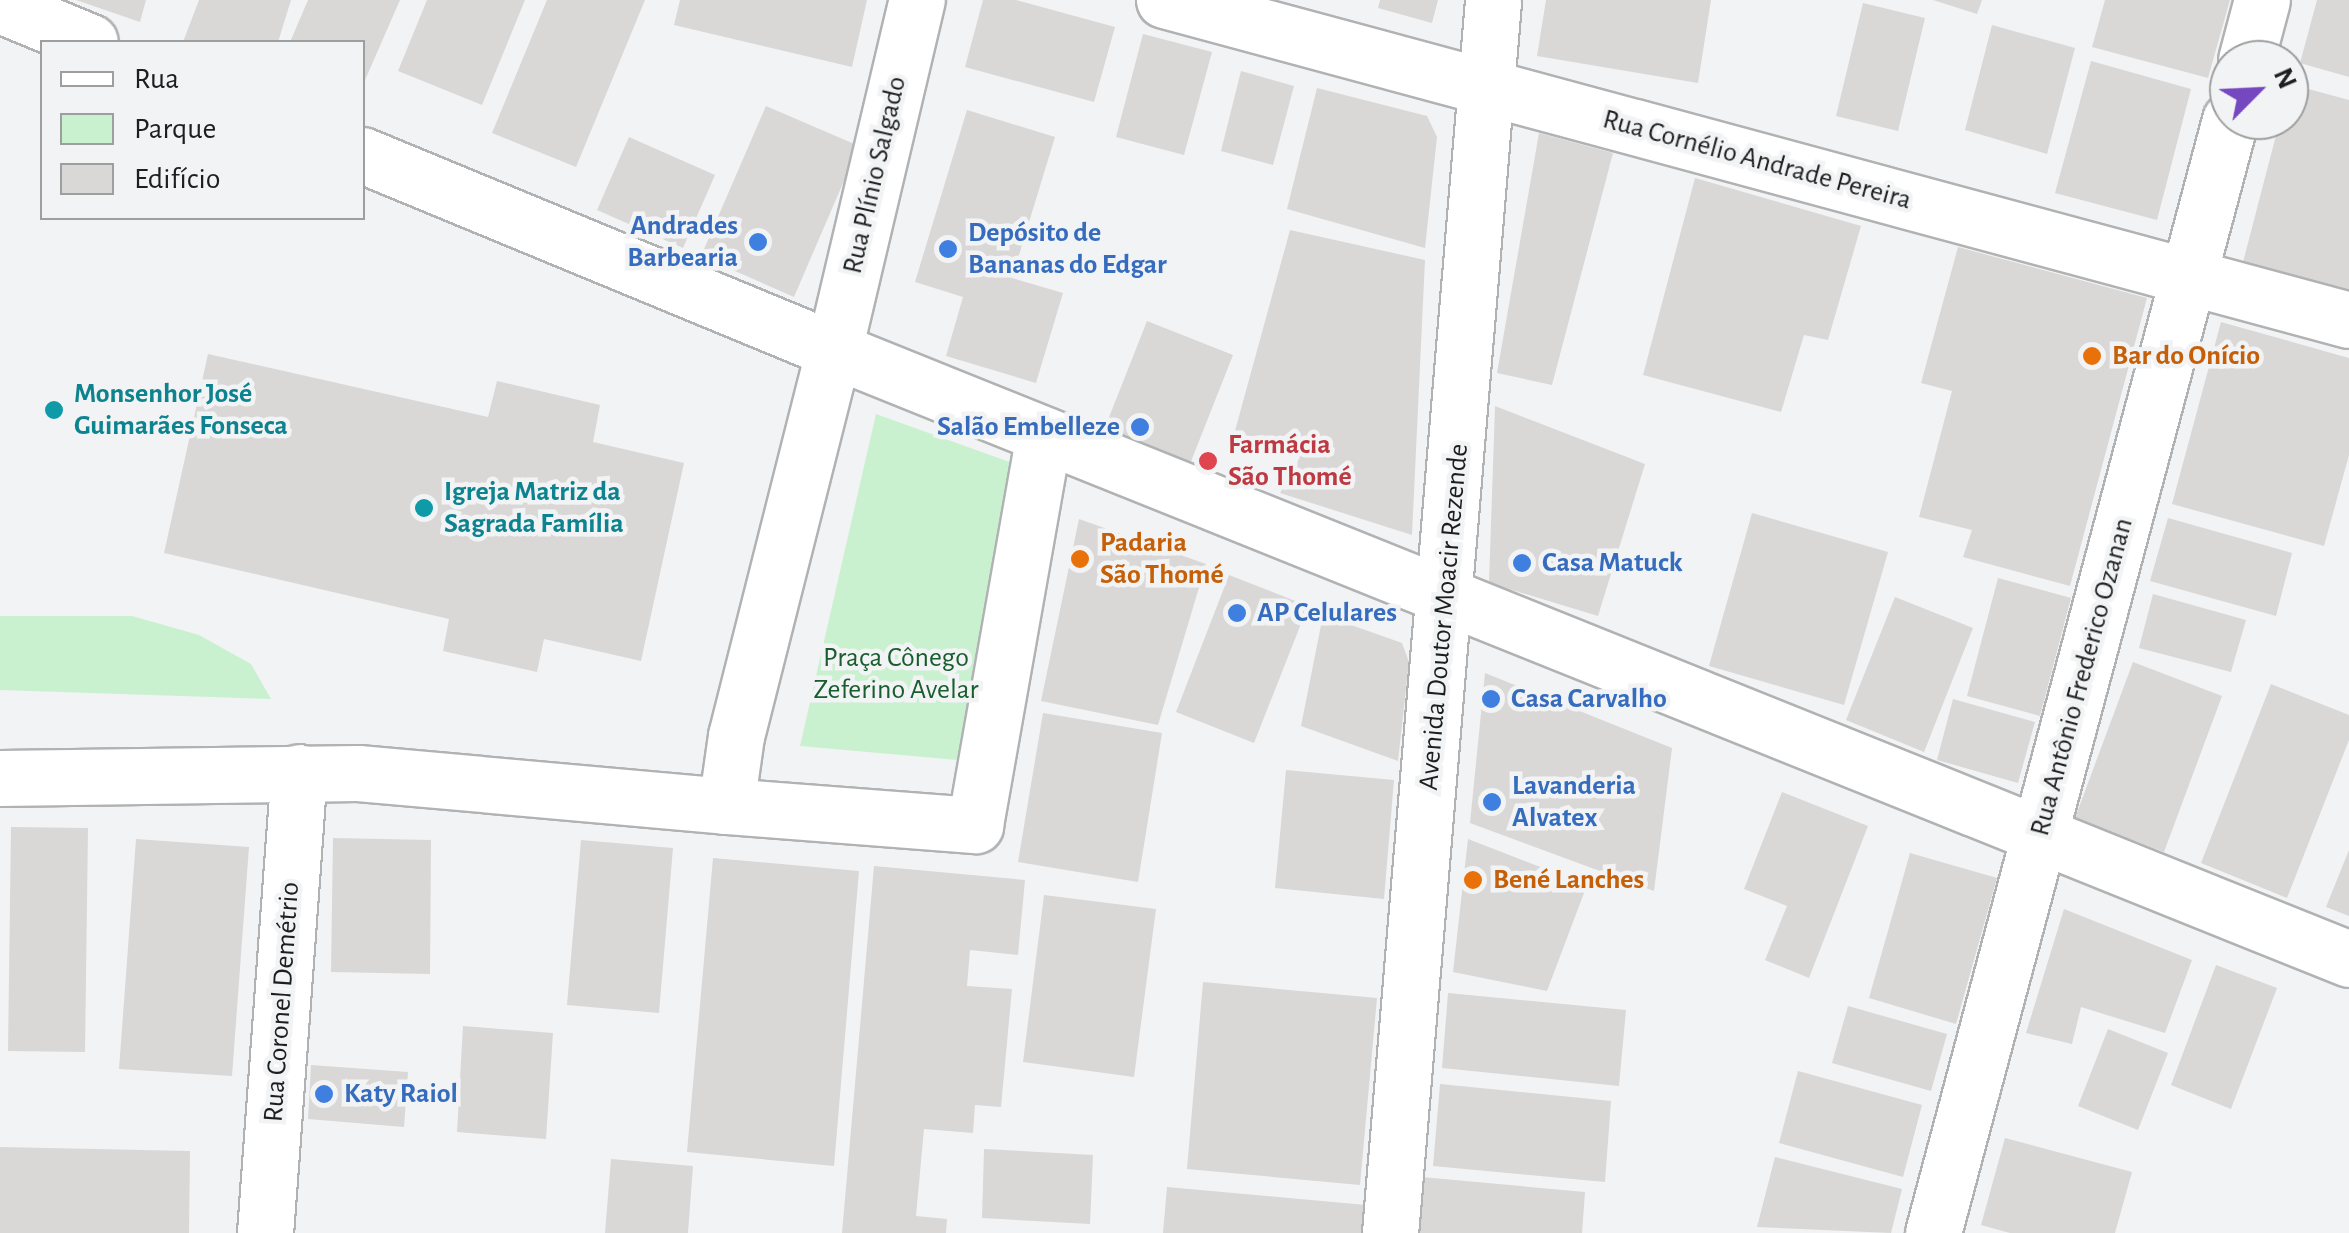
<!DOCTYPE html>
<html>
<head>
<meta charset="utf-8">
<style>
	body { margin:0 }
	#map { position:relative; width:2349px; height:1233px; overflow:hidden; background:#f2f3f4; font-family:"Alegreya Sans",sans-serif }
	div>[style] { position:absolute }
	.green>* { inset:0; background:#c9f1cf }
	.building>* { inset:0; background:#d9d8d7 }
	.roads { filter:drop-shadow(2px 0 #b1b2b3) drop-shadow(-2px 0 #b1b2b3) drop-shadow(0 2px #b1b2b3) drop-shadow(0 -2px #b1b2b3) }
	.street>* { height:55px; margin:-27.5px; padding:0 27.5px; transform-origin:27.5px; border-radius:27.5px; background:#fff }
	.secondary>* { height:55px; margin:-27.5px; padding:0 27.5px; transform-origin:27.5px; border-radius:27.5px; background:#fff }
	.dots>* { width:28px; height:28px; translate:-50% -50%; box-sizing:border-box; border:5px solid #f2f3f4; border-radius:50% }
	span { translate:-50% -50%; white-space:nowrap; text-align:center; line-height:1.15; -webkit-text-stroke:9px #f2f3f4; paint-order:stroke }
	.street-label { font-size:28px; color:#1d1e1e }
	.shop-label { font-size:28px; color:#366cbe; font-weight:700 }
	.right { translate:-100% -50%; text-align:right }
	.left { translate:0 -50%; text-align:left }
	.food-label { font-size:28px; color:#c56008; font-weight:700 }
	.culture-label { font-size:28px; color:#0d838f; font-weight:700 }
	.health-label { font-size:28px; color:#be3a42; font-weight:700 }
	.park-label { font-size:28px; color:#175d2d }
	.legend { position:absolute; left:40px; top:40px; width:325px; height:180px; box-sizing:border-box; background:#f2f3f4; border:2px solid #9d9e9e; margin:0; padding:12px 18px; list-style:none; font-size:30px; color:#1d1e1e }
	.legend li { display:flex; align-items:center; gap:20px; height:50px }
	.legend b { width:50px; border:2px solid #9d9e9e }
	.north { position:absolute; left:2209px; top:40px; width:100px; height:100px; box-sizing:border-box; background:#f2f3f4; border:2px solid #9d9e9e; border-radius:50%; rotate:66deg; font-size:28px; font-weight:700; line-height:40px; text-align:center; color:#1d1e1e }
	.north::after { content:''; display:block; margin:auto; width:35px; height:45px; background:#7648c0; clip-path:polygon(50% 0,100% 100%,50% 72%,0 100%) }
</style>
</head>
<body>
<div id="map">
	<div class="green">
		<div style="clip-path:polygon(876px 414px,1015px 464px,958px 760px,800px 746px)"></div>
		<div style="clip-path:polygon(0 616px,132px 616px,199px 635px,251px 664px,271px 699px,0 690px)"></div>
	</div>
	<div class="building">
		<div style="clip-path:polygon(76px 0,146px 0,140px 22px)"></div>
		<div style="clip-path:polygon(199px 0,291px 0,278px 42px,183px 42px)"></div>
		<div style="clip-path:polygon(308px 0,400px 0,362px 87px,362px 42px,290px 42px)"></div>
		<div style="clip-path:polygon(427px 0,525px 0,482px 105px,398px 71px)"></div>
		<div style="clip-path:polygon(547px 0,645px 0,576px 167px,492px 133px)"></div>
		<div style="clip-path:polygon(680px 0,867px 0,852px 67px,674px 25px)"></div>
		<div style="clip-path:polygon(983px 0,1016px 0,1115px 27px,1094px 102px,965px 67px)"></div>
		<div style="clip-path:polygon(1380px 0,1438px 0,1432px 23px,1378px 8px)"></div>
		<div style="clip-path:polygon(1546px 0,1711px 0,1698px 83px,1537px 56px)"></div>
		<div style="clip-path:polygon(1933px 0,1982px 0,1977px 14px)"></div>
		<div style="clip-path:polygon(2105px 0,2230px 0,2208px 78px,2092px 47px)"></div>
		<div style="clip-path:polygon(2317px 0,2349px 0,2349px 77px,2300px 63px)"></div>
		<div style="clip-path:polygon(1863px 3px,1925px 18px,1898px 131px,1836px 116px)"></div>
		<div style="clip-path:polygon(1992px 25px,2075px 48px,2047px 154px,1965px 130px)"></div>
		<div style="clip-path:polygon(1143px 34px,1212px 52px,1184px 155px,1116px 137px)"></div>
		<div style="clip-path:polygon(2091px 61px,2191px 89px,2157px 220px,2055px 193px)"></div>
		<div style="clip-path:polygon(1241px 71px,1294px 86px,1273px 165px,1221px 151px)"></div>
		<div style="clip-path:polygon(2290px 84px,2349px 100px,2349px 295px,2242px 266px,2280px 120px,2289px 120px)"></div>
		<div style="clip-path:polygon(1317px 88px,1427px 116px,1437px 137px,1425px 248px,1287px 209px)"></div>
		<div style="clip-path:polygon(766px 106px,859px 146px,794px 297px,701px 256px)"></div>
		<div style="clip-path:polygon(967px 110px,1055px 137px,1012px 278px,1063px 293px,1036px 383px,946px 356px,963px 297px,915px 282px)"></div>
		<div style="clip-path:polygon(1539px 133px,1613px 153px,1552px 385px,1497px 373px)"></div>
		<div style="clip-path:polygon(629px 137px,715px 175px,683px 248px,597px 210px)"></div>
		<div style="clip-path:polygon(1695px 178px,1861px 226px,1828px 340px,1804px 335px,1781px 412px,1643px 375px)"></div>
		<div style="clip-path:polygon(1290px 230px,1425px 260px,1412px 535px,1280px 493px,1300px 457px,1230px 449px)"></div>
		<div style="clip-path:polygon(1958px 247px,2147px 298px,2070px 586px,1963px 557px,1972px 530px,1919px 517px,1952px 391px,1921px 383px)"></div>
		<div style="clip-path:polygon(1147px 321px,1233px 355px,1190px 464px,1104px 430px)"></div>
		<div style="clip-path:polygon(2221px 322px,2349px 358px,2349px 455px,2324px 546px,2172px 504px)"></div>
		<div style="clip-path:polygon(208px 354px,488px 417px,497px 381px,600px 405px,593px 442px,684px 463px,641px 661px,544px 639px,537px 672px,443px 651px,449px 619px,164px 553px)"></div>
		<div style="clip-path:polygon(1495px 406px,1645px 464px,1598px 616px,1489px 583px)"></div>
		<div style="clip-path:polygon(1752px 513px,1888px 552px,1844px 705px,1709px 666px)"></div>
		<div style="clip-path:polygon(2168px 518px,2292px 553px,2276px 616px,2150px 581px)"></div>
		<div style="clip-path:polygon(1079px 519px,1206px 564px,1158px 725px,1041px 701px)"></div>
		<div style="clip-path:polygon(1229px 575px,1308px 606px,1254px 743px,1176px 712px)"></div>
		<div style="clip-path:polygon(1998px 578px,2071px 598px,2040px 716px,1967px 696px)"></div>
		<div style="clip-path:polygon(2153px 594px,2246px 620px,2231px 672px,2139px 648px)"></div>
		<div style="clip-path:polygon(1895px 597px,1973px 628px,1924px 752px,1846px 720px)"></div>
		<div style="clip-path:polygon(1323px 615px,1402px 643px,1409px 662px,1398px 761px,1301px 726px)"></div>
		<div style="clip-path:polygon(2133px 662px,2222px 696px,2164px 852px,2075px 818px)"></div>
		<div style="clip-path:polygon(1485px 673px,1672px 748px,1654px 891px,1470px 823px)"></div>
		<div style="clip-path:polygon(2271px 684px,2349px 715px,2349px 740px,2287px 898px,2201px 863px)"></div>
		<div style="clip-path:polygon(1953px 699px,2035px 722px,2018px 783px,1937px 760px)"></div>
		<div style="clip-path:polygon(1043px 713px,1162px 733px,1138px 882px,1018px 862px)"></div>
		<div style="clip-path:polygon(1286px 770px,1394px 780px,1384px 899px,1275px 888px)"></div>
		<div style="clip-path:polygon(1782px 792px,1868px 826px,1809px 978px,1765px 960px,1787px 906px,1744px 889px)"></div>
		<div style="clip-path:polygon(11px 827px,88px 828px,85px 1052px,8px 1051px)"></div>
		<div style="clip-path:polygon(333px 838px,431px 840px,430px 974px,331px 972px)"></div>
		<div style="clip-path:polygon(136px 839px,249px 847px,232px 1076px,119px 1069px)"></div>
		<div style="clip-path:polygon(1468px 839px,1587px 885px,1547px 991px,1453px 972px)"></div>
		<div style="clip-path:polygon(581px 840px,673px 848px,659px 1013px,567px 1005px)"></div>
		<div style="clip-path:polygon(2349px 850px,2349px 916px,2326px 907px)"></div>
		<div style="clip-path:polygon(1910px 853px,1997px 878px,1956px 1024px,1869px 998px)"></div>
		<div style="clip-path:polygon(713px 858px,859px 871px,834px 1166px,687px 1152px)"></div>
		<div style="clip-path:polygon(874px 866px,1025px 880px,1018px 955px,970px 950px,967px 986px,1012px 989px,1001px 1107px,975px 1105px,973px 1133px,924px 1129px,916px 1216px,947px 1219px,946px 1233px,842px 1233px)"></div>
		<div style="clip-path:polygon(1044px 895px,1156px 909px,1134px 1077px,1023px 1062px)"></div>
		<div style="clip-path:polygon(2064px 909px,2192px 960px,2165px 1033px,2081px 1007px,2072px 1044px,2026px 1033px)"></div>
		<div style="clip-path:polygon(2216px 965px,2277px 988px,2231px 1109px,2171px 1085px)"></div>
		<div style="clip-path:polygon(1203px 982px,1377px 998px,1360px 1185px,1187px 1169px)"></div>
		<div style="clip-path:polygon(1448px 993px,1626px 1010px,1619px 1086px,1442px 1068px)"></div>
		<div style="clip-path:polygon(1848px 1006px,1947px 1034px,1931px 1091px,1832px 1063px)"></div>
		<div style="clip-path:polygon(463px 1026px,553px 1033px,546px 1139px,457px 1132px)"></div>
		<div style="clip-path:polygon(2108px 1029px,2168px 1053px,2138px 1130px,2078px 1106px)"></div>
		<div style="clip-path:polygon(311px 1065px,408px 1072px,404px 1127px,308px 1119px)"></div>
		<div style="clip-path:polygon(1798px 1071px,1922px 1105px,1903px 1177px,1779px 1143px)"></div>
		<div style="clip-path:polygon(1440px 1084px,1611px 1101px,1605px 1182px,1433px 1166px)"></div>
		<div style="clip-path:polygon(2005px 1138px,2132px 1172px,2115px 1233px,2010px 1233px,1981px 1225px)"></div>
		<div style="clip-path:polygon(0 1147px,190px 1151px,189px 1233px,0 1233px)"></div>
		<div style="clip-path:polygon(984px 1149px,1093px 1155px,1090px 1224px,982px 1218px)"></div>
		<div style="clip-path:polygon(1775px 1157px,1902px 1189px,1891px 1233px,1757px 1227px)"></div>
		<div style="clip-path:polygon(611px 1159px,693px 1166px,688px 1233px,605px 1233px)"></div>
		<div style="clip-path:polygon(1422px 1177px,1585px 1192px,1582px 1233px,1417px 1233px)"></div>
		<div style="clip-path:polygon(1167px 1187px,1366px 1205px,1363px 1233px,1163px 1233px)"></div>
	</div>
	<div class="roads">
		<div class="street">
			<div style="left:1164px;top:0;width:1227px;rotate:15.11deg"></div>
			<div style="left:0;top:5px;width:97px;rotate:22.3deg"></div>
			<div style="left:2246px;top:60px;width:62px;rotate:-75.1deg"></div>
			<div style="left:362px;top:155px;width:511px;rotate:22.45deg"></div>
			<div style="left:834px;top:350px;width:360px;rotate:-76.7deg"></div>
			<div style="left:726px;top:806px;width:250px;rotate:4.4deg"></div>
			<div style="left:975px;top:825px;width:396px;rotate:-80deg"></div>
			<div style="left:265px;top:1233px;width:462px;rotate:-85.8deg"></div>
			<div style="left:1390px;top:1233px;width:1237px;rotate:-85.22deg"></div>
			<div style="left:1933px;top:1233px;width:1152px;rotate:-75.06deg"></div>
		</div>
		<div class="secondary">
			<div style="left:0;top:778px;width:358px;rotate:-0.8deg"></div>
			<div style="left:358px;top:773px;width:369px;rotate:5.1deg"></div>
			<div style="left:726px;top:806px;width:71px;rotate:-81.9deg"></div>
			<div style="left:736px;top:736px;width:398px;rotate:-75.8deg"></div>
			<div style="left:834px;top:350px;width:1633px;rotate:21.9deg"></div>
		</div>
	</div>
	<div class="dots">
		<div style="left:758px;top:242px;background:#3f7fe0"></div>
		<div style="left:948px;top:249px;background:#3f7fe0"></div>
		<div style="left:2092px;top:356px;background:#e8710a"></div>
		<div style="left:54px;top:410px;background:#0f9aa8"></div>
		<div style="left:1140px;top:427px;background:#3f7fe0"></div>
		<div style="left:1208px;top:461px;background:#e0444e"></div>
		<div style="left:424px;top:508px;background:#0f9aa8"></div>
		<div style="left:1080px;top:559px;background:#e8710a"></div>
		<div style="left:1522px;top:563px;background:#3f7fe0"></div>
		<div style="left:1237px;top:613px;background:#3f7fe0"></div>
		<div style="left:1491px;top:699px;background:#3f7fe0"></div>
		<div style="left:1492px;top:802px;background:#3f7fe0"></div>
		<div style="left:1473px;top:880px;background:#e8710a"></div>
		<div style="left:324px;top:1094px;background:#3f7fe0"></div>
	</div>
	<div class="street-label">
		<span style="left:1757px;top:160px;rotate:15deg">Rua Cornélio Andrade Pereira</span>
		<span style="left:875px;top:175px;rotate:-77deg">Rua Plínio Salgado</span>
		<span style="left:1444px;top:617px;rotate:-85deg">Avenida Doutor Moacir Rezende</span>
		<span style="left:2082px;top:677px;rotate:-75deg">Rua Antônio Frederico Ozanan</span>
		<span style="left:282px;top:1002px;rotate:-86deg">Rua Coronel Demétrio</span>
	</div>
	<div class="shop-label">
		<span class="right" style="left:738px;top:242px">Andrades<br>Barbearia</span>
		<span class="left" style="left:968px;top:249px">Depósito de<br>Bananas do Edgar</span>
		<span class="right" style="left:1120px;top:427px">Salão Embelleze</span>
		<span class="left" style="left:1542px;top:563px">Casa Matuck</span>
		<span class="left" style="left:1257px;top:613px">AP Celulares</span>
		<span class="left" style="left:1511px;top:699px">Casa Carvalho</span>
		<span class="left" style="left:1512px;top:802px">Lavanderia<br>Alvatex</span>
		<span class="left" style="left:344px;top:1094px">Katy Raiol</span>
	</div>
	<div class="food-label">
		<span class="left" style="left:2112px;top:356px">Bar do Onício</span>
		<span class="left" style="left:1100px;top:559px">Padaria<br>São Thomé</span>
		<span class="left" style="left:1493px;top:880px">Bené Lanches</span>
	</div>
	<div class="culture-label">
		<span class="left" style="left:74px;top:410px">Monsenhor José<br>Guimarães Fonseca</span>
		<span class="left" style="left:444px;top:508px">Igreja Matriz da<br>Sagrada Família</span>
	</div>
	<div class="health-label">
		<span class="left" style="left:1228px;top:461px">Farmácia<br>São Thomé</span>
	</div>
	<div class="park-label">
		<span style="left:896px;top:674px">Praça Cônego<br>Zeferino Avelar</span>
	</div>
	<ul class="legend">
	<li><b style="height:12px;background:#fff"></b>Rua</li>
	<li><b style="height:28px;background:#c9f1cf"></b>Parque</li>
	<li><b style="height:28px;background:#d9d8d7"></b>Edifício</li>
	</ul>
	<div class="north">N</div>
</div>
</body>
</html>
